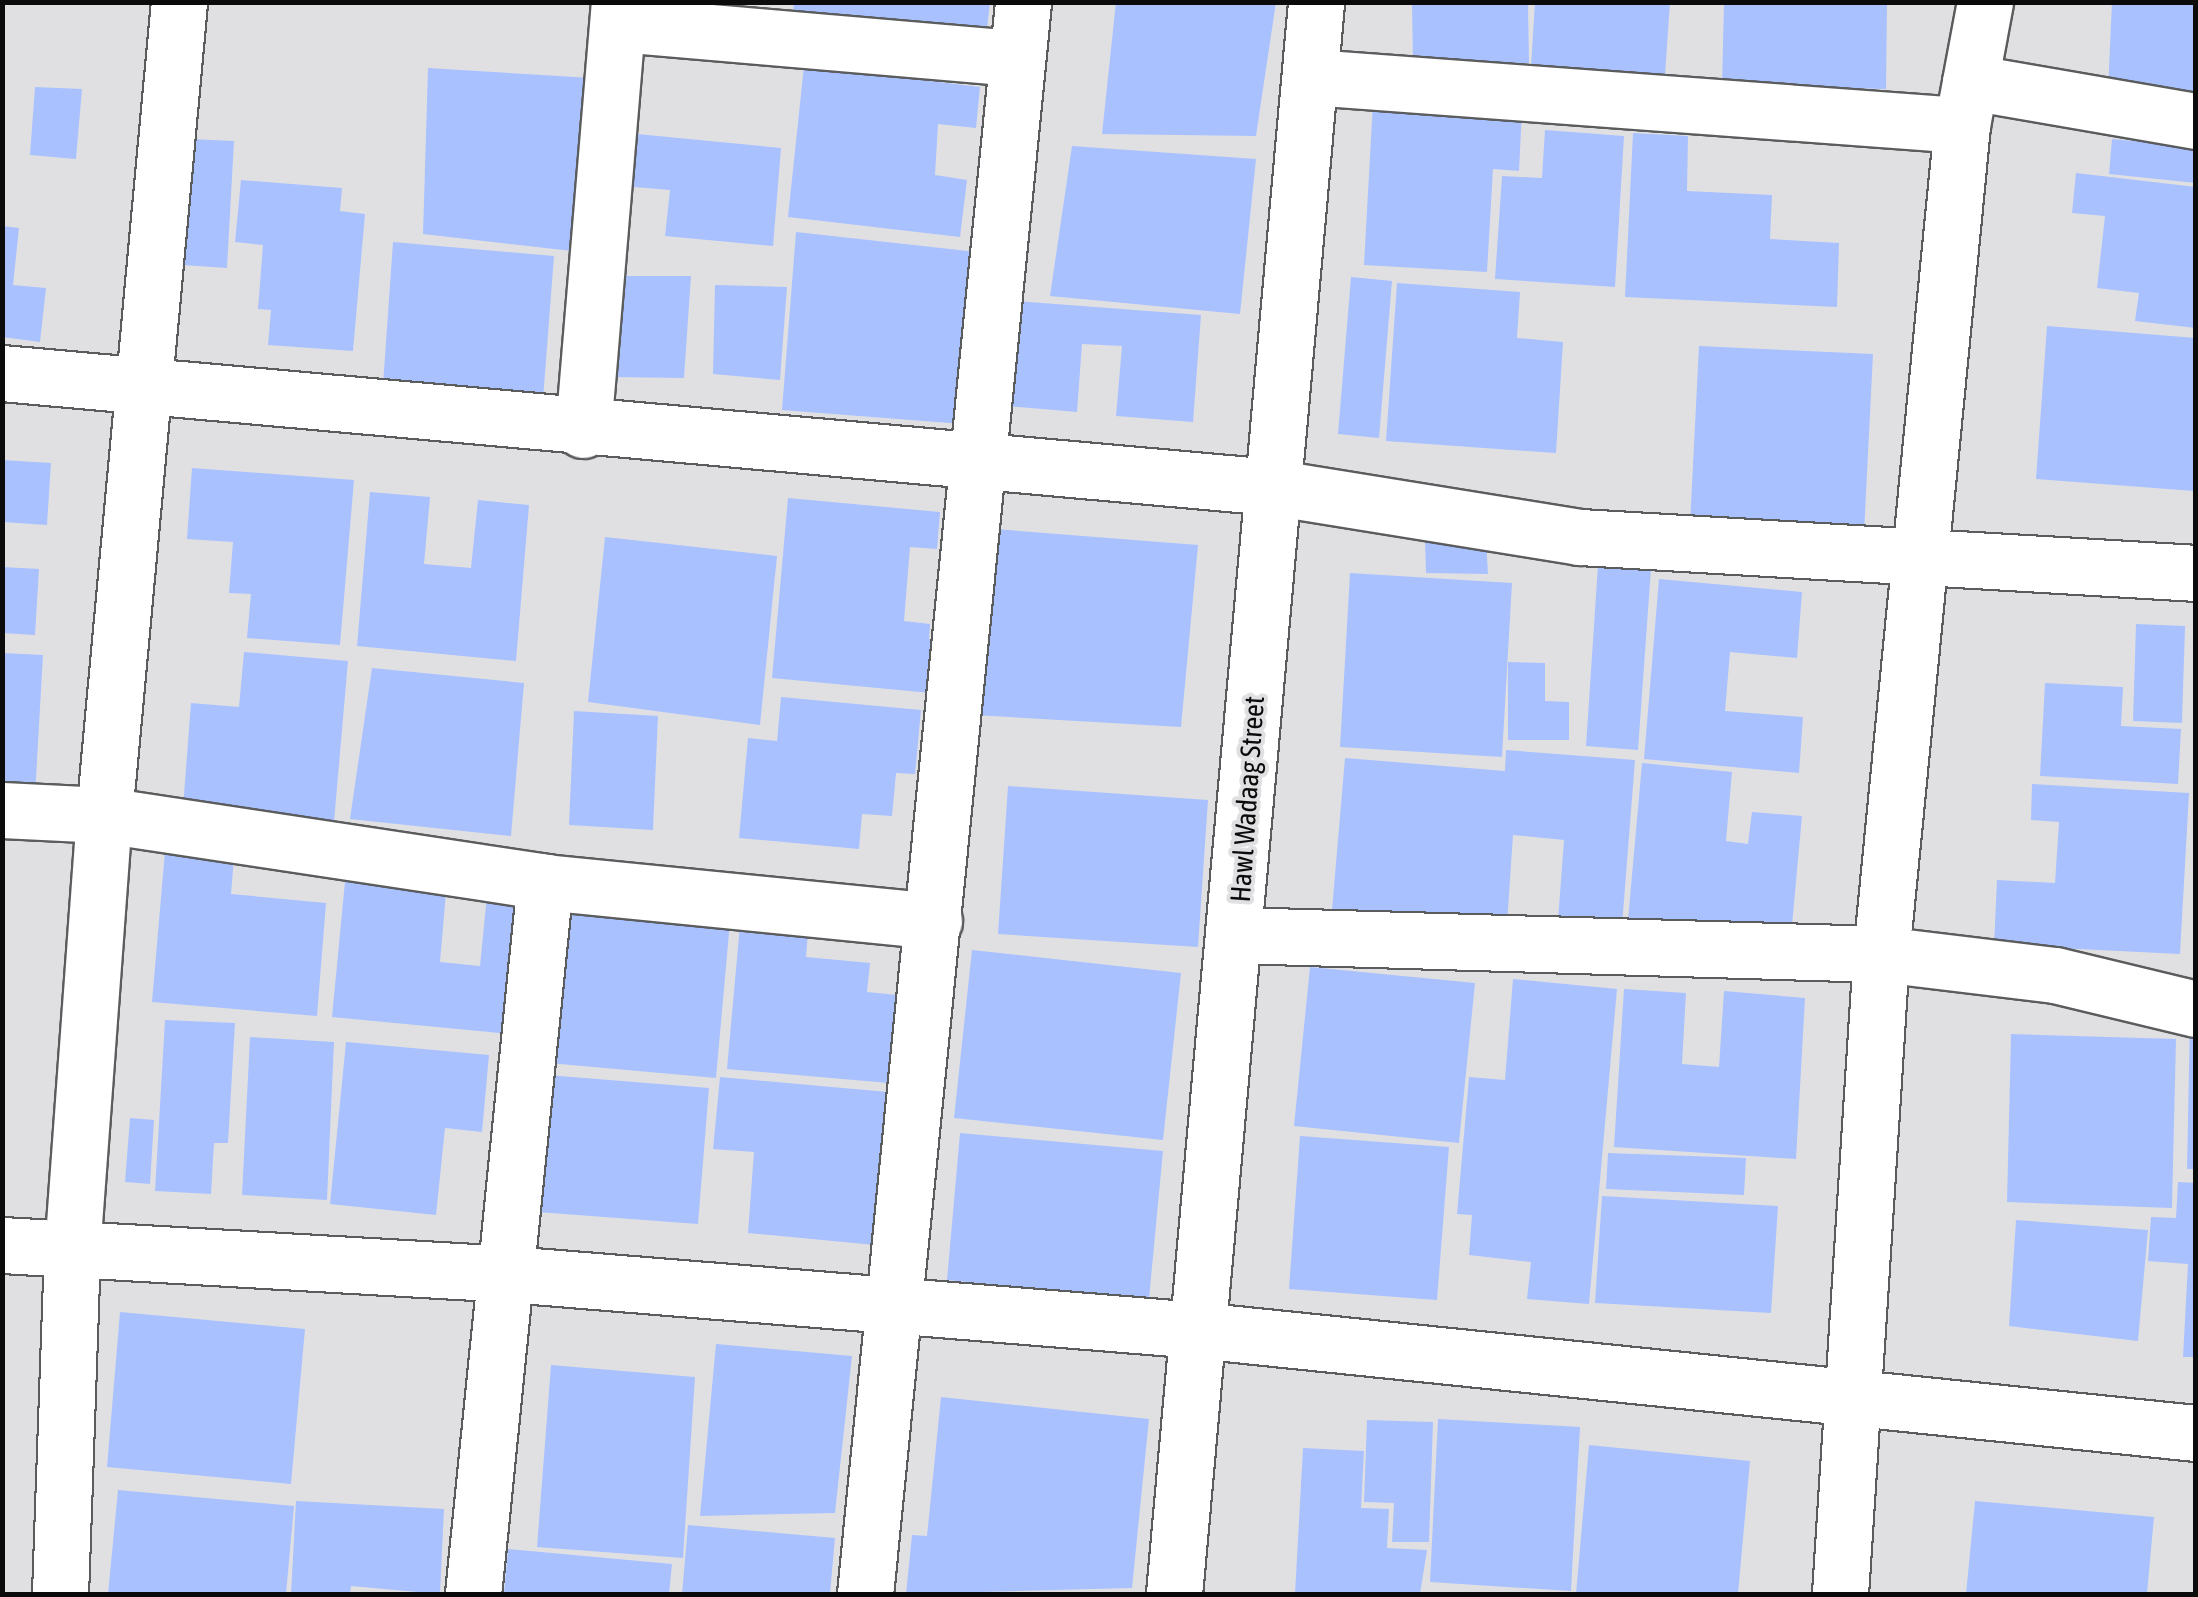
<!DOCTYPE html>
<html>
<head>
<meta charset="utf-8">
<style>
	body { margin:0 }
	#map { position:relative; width:2198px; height:1597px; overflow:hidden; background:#e0e0e2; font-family:"Asap Condensed",sans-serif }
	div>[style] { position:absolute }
	.building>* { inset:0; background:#a9c1ff }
	.roads { filter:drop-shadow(2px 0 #5b5c5d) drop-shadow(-2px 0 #5b5c5d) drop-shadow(0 2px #5b5c5d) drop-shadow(0 -2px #5b5c5d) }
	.minor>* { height:55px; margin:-27.5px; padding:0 27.5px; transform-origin:27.5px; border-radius:27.5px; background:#fff }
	span { translate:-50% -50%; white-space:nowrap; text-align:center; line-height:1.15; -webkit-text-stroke:8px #e0e0e2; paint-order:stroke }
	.street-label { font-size:28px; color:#0b0b0c }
	.frame { position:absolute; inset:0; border:5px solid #0b0b0c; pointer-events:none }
</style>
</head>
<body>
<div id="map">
	<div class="building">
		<div style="clip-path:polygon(794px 2px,990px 2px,987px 29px,792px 23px)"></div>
		<div style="clip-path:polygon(1116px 2px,1276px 2px,1256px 136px,1102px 134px)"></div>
		<div style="clip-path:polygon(1412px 2px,1528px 2px,1529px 63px,1413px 65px)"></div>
		<div style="clip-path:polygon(1535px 2px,1670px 2px,1665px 75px,1531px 66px)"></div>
		<div style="clip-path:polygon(1724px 2px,1887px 2px,1886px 89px,1722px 85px)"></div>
		<div style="clip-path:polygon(2112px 2px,2196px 2px,2196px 95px,2108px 91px)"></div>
		<div style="clip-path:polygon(804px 66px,980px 87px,976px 128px,938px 124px,935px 175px,967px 180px,960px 237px,788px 217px)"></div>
		<div style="clip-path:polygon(428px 68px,592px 78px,581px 252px,423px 234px)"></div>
		<div style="clip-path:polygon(35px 87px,82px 89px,76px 159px,30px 155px)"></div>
		<div style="clip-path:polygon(1373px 102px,1522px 110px,1519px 171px,1493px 169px,1487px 272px,1364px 265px)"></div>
		<div style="clip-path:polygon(1545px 130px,1624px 136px,1615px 287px,1495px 279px,1502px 176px,1542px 178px)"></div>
		<div style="clip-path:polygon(627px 133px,781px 148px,773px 246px,665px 236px,670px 190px,622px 186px)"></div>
		<div style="clip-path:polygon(1633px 133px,1688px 136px,1687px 191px,1772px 195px,1770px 239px,1839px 243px,1837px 307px,1625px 297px)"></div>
		<div style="clip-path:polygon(189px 139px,234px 141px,227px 268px,183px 265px)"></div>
		<div style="clip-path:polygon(2112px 139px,2196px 147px,2196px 183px,2109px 174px)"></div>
		<div style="clip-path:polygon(1072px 146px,1256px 159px,1240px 314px,1050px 296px)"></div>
		<div style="clip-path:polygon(2076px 173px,2196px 187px,2196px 328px,2135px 321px,2139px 293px,2097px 288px,2105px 216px,2072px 213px)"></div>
		<div style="clip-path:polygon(241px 180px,342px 188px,340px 211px,365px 214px,353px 351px,268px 345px,271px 310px,258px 309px,263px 245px,235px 242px)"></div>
		<div style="clip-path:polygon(2px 226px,19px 228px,13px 285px,46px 288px,40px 342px,2px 337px)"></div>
		<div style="clip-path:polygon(796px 232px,977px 252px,962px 424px,782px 410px)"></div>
		<div style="clip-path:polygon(393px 242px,554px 256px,542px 413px,382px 399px)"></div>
		<div style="clip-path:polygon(618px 276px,691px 276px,684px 378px,613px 377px)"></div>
		<div style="clip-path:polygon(1351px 277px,1392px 281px,1379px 438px,1338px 434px)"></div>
		<div style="clip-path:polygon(1397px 283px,1520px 292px,1517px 338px,1563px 342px,1556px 453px,1386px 441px)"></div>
		<div style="clip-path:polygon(715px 285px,787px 287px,780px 380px,713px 374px)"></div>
		<div style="clip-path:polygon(1002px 300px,1201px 315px,1193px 422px,1116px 416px,1122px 346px,1082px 344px,1077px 412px,994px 405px)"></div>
		<div style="clip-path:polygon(2047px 326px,2196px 338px,2194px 491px,2036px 479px)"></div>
		<div style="clip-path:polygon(1699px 346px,1873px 354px,1864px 534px,1690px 524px)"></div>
		<div style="clip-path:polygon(2px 460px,51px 463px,47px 525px,2px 522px)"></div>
		<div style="clip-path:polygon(192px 468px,354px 480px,340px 645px,247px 638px,251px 594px,229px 593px,233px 542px,187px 539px)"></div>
		<div style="clip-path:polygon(370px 492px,430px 497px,424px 564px,471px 568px,478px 500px,529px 505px,516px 661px,357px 646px)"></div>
		<div style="clip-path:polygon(788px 498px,940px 512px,937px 549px,910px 547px,904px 621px,930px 624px,929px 639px,946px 641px,941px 694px,772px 678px)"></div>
		<div style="clip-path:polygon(982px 528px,1198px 545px,1181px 727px,974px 715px)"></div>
		<div style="clip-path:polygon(605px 537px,777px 556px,760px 725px,588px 702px)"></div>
		<div style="clip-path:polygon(1425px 539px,1486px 539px,1488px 574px,1426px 573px)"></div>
		<div style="clip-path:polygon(1598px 565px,1651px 569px,1638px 750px,1586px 746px)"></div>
		<div style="clip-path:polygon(2px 567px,39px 569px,35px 635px,2px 633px)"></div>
		<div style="clip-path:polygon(1350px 573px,1512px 583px,1502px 757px,1340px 747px)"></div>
		<div style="clip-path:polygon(1659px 579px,1802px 592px,1797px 658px,1730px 652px,1725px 711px,1803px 717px,1799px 773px,1644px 759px)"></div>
		<div style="clip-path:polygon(2136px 624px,2185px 626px,2182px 723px,2133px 721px)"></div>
		<div style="clip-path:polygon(244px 652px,348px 661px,334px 822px,183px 808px,191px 703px,239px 707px)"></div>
		<div style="clip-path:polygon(2px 653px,43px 655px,35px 796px,2px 794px)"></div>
		<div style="clip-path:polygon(1508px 662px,1545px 663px,1545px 701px,1569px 702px,1569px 740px,1508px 740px)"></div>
		<div style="clip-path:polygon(372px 668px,524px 683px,511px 836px,350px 819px)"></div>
		<div style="clip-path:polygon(2045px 683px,2123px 687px,2121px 726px,2181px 729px,2178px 784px,2040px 776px)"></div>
		<div style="clip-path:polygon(781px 697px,921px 710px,915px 774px,896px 773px,892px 816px,862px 814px,859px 849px,739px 838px,748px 738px,777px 741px)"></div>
		<div style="clip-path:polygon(574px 711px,658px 716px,653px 830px,569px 825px)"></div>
		<div style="clip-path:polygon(1506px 750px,1635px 760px,1622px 926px,1558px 920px,1564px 840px,1513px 835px,1507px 924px,1332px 910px,1345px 758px,1505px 771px)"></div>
		<div style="clip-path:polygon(1642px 763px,1732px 772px,1726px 841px,1748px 844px,1752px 812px,1802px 816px,1791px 936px,1628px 920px)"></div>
		<div style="clip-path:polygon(2032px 784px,2189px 793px,2180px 954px,1994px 945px,1997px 880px,2055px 883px,2059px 822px,2031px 820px)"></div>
		<div style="clip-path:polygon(1008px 786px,1208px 800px,1198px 947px,998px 934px)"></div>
		<div style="clip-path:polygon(165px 851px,234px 858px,231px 894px,326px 903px,317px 1016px,152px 1002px)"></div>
		<div style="clip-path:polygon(346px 871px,447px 881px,440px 962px,480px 966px,488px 885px,524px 888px,510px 1034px,332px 1017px)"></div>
		<div style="clip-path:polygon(564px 907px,730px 922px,716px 1078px,549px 1063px)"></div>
		<div style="clip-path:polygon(741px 914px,809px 920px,806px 957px,870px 963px,867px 992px,897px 995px,889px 1083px,727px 1069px)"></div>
		<div style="clip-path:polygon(972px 950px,1181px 973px,1163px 1140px,954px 1118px)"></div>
		<div style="clip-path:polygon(1310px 967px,1475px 983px,1459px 1143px,1294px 1126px)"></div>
		<div style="clip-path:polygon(1513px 979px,1617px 989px,1589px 1304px,1527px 1299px,1531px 1262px,1469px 1255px,1472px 1215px,1457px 1214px,1469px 1077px,1505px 1080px)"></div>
		<div style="clip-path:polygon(1624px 989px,1686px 993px,1682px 1064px,1719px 1067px,1724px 991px,1805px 998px,1796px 1159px,1614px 1147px)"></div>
		<div style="clip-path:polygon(2190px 1017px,2196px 1017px,2196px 1169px,2187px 1169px)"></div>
		<div style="clip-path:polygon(165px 1020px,235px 1023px,228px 1143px,214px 1143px,211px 1194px,155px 1191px)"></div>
		<div style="clip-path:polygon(2011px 1034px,2176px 1039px,2172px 1208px,2007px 1202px)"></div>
		<div style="clip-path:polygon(250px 1037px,334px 1042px,327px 1200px,242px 1195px)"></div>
		<div style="clip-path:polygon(346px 1042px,489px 1055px,482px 1132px,445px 1128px,436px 1215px,330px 1204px)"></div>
		<div style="clip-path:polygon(547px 1075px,709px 1088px,698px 1224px,537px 1212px)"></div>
		<div style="clip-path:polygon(720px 1077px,888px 1092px,875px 1245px,748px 1233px,754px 1152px,713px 1149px)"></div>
		<div style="clip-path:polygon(130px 1118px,154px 1120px,150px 1184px,125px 1182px)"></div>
		<div style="clip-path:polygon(960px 1133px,1163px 1151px,1149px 1299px,947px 1280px)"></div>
		<div style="clip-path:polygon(1300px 1136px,1449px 1147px,1437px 1300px,1289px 1289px)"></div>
		<div style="clip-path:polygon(1608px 1153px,1746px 1158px,1744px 1195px,1606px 1189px)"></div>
		<div style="clip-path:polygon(2178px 1182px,2196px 1183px,2196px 1357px,2183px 1357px,2188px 1264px,2148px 1261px,2151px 1217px,2176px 1218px)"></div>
		<div style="clip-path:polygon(1602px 1196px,1778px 1206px,1771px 1313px,1595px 1303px)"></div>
		<div style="clip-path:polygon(2016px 1220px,2148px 1230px,2138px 1341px,2009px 1326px)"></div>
		<div style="clip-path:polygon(120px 1312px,305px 1329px,291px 1484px,107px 1467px)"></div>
		<div style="clip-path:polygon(716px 1344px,852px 1356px,835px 1513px,700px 1516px)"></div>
		<div style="clip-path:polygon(551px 1365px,695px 1377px,683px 1558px,537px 1547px)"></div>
		<div style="clip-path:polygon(941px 1397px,1149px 1419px,1132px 1588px,906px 1594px,912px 1535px,927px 1536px)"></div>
		<div style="clip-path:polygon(1438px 1419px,1580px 1427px,1571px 1591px,1430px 1582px)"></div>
		<div style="clip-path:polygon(1367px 1420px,1433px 1422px,1429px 1542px,1392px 1542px,1394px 1503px,1364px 1502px)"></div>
		<div style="clip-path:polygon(1589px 1445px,1750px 1461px,1738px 1594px,1576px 1594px)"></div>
		<div style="clip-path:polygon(1303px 1448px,1364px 1451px,1361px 1508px,1389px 1509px,1387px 1548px,1427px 1550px,1420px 1594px,1295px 1594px)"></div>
		<div style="clip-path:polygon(118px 1490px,294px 1506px,286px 1594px,108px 1594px)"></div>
		<div style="clip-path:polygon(296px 1501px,444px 1509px,440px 1594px,351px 1586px,350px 1594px,291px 1594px)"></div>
		<div style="clip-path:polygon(1975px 1501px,2154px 1517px,2147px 1594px,1966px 1594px)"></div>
		<div style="clip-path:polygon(688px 1525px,835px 1538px,830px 1594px,682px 1594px)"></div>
		<div style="clip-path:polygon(508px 1549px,672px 1564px,669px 1594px,504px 1594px)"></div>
	</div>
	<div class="roads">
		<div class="minor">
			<div style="left:618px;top:24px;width:398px;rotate:4.9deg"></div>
			<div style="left:1311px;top:77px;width:653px;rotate:4.22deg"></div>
			<div style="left:1970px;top:82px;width:229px;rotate:9.8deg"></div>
			<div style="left:2px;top:373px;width:1274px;rotate:5.13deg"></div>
			<div style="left:1271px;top:487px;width:313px;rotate:9.2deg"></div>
			<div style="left:1580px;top:537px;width:617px;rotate:3.34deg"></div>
			<div style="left:583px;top:430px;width:430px;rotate:-85.2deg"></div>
			<div style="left:2px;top:810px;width:102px;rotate:2.8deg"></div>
			<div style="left:104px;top:815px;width:446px;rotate:8.6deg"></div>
			<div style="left:545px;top:882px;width:391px;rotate:5.7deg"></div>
			<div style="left:1236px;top:935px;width:645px;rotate:1.69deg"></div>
			<div style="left:1881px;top:954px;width:175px;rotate:6.9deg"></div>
			<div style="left:2055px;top:975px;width:145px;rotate:13.6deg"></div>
			<div style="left:2px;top:1245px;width:508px;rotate:3.27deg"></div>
			<div style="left:509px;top:1274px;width:690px;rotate:4.65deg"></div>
			<div style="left:1197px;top:1330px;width:1004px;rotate:5.89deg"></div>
			<div style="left:60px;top:1594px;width:343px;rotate:-88deg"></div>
			<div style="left:72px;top:1251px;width:437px;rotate:-85.8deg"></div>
			<div style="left:104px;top:815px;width:816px;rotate:-84.73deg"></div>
			<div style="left:473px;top:1594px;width:716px;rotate:-84.23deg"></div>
			<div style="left:865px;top:1594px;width:1600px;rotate:-84.33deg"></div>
			<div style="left:1174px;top:1594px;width:1598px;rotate:-84.9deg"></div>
			<div style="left:1840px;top:1594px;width:641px;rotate:-86.33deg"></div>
			<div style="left:1881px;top:954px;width:833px;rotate:-84.42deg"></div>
			<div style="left:1962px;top:125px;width:125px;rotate:-79.4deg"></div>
		</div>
	</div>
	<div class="street-label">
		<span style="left:1247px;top:799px;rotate:-86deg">Hawl Wadaag Street</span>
	</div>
	<div class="frame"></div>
</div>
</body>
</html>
